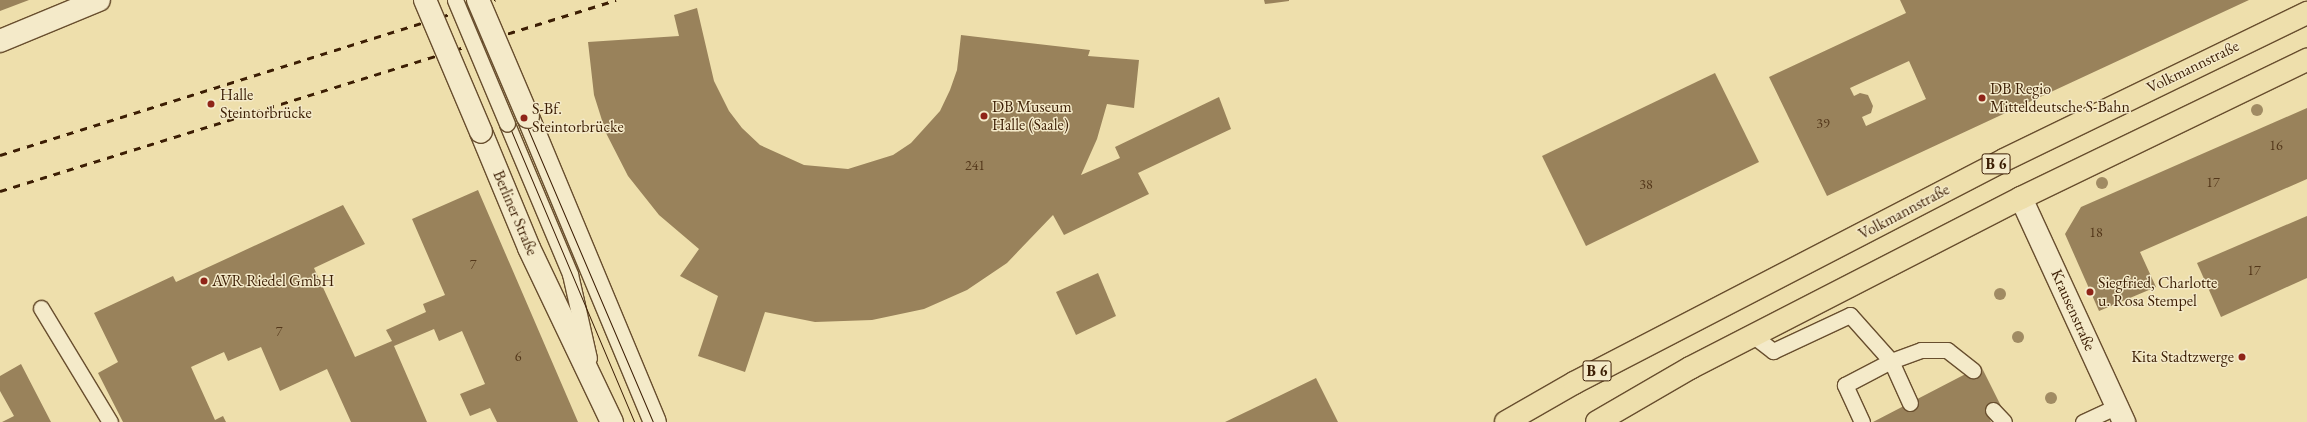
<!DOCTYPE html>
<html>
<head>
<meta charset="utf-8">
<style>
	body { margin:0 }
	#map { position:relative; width:2307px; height:422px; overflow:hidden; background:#eedfac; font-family:"EB Garamond",serif }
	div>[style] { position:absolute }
	.building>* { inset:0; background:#99825b }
	.roads { filter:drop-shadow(1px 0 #684e2e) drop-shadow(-1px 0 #684e2e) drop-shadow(0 1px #684e2e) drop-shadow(0 -1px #684e2e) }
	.lane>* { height:15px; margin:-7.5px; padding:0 7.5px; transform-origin:7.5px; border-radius:7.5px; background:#f4eac9 }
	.street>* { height:22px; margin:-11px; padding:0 11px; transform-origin:11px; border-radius:11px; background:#f4eac9 }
	.secondary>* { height:22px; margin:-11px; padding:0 11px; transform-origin:11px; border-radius:11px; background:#f4eac9 }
	.primary>* { height:22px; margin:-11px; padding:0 11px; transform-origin:11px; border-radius:11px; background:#eedfac }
	.tram>* { height:1px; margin:-0.5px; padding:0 0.5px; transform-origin:0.5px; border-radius:0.5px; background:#3c1e04 }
	.rail>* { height:3px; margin-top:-1.5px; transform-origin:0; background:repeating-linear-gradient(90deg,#3c1e04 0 7px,transparent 0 14px) }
	.bridges { filter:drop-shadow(1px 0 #684e2e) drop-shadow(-1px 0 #684e2e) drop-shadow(0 1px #684e2e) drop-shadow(0 -1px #684e2e) }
	.lane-bridge>* { height:15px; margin:-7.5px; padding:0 7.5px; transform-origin:7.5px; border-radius:7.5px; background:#f4eac9 }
	.secondary-bridge>* { height:22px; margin:-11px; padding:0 11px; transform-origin:11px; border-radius:11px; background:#f4eac9 }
	.trees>* { width:12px; height:12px; margin:-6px; border-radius:50%; background:#a08b63 }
	.dots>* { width:11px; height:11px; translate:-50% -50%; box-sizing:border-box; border:2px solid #f4eac9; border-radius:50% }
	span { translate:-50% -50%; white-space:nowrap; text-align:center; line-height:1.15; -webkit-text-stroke:3px #f4eac9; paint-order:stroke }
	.number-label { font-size:14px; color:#53371a }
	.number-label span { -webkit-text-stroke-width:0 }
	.shield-label span { padding:1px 3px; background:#f4eac9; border:1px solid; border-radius:3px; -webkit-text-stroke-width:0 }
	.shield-label { font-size:15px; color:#3c1e04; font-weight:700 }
	.street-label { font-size:16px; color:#3c1e04 }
	.poi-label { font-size:16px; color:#3c1e04 }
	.left { translate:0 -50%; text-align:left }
	.right { translate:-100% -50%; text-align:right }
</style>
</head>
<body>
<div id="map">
	<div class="building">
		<div style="clip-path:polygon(0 0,29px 0,0 11px)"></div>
		<div style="clip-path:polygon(1264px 0,1289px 0,1289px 1px,1265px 4px)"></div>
		<div style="clip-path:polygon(evenodd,1900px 0,2249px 0,1827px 196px,1769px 77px,1906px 13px,1900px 0,1909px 61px,1926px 99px,1866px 126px,1862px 117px,1871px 113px,1873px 106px,1868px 95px,1860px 93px,1854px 96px,1850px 88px,1909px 61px)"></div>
		<div style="clip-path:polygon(697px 8px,714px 81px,729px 111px,742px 128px,760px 145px,804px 165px,848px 169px,893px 155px,911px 143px,940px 111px,950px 90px,957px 70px,961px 35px,1090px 50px,1088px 56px,1139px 60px,1134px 108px,1107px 104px,1097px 139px,1081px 175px,1120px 158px,1115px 147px,1219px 97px,1231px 129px,1138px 173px,1149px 194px,1064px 235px,1053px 215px,1007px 263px,967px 290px,924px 309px,872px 320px,815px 322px,765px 312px,745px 372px,698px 356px,718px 296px,680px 276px,699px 249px,659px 215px,628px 176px,606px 133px,594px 95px,588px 42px,679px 36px,674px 15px)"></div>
		<div style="clip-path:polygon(1715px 73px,1759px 162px,1586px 246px,1542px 156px)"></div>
		<div style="clip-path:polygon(2307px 108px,2307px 179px,2140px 252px,2156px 287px,2099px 311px,2065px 234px,2081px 207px)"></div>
		<div style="clip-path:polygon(478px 190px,578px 422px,497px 422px,490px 408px,470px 416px,460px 394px,485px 384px,462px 331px,439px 341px,434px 329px,394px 346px,427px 422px,351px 422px,327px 369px,280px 391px,261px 347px,228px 361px,224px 352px,191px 367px,215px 420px,223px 416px,226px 422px,123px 422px,98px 373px,118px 362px,94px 313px,173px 276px,176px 282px,343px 205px,365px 244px,314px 268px,355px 357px,392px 341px,386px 330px,426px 312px,423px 304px,445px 295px,412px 219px)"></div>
		<div style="clip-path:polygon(2307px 216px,2307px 278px,2221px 317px,2197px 263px)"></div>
		<div style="clip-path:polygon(1098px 273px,1116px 316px,1076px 335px,1056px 292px)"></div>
		<div style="clip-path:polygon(21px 364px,51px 422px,2px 422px,14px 416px,0 391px,0 376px)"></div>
		<div style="clip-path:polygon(1981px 366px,2001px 406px,1987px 413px,1991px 422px,1873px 422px)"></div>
		<div style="clip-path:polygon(1316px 378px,1338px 422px,1225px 422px,1277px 397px)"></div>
	</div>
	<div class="roads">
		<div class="lane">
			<div style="left:507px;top:124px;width:163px;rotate:67.2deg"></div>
			<div style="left:570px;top:274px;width:86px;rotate:77.3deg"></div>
			<div style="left:41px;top:308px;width:133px;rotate:58.8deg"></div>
			<div style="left:1755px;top:337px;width:23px;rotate:38deg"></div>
			<div style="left:1773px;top:351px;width:85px;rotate:-25.1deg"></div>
			<div style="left:1850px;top:315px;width:62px;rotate:48.3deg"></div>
			<div style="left:1891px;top:361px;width:46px;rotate:65.7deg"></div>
			<div style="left:1993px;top:410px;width:16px;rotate:47deg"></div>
			<div style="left:1862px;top:422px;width:41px;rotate:-114.7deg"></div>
			<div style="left:1845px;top:385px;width:52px;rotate:-27.6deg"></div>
			<div style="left:1891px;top:361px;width:32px;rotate:-20deg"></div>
			<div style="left:1921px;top:350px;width:26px"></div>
			<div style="left:1947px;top:350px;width:33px;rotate:38deg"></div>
			<div style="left:2083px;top:422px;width:38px;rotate:-25deg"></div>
		</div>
		<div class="street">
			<div style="left:0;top:41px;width:107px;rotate:-22.5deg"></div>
			<div style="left:2021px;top:198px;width:247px;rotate:65.3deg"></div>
		</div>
		<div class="secondary">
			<div style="left:528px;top:117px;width:330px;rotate:67.4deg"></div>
			<div style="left:481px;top:132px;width:126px;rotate:67.5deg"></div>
			<div style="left:529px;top:248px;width:193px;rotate:64.5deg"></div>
		</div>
		<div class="primary">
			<div style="left:1506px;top:422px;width:78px;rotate:-29.8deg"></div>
			<div style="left:1574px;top:383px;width:484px;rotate:-27.4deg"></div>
			<div style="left:2004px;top:160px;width:337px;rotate:-25.9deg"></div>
			<div style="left:1597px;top:422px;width:108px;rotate:-30.1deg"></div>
			<div style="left:1690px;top:368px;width:372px;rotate:-27.2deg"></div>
			<div style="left:2021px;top:198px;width:318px;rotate:-25.8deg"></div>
		</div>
	</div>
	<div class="tram">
		<div style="left:456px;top:0;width:458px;rotate:67.1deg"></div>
		<div style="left:473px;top:0;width:459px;rotate:66.9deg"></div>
	</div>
	<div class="rail">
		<div style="left:0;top:155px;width:519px;rotate:-17.39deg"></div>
		<div style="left:0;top:191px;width:645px;rotate:-17.23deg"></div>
	</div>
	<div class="bridges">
		<div class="lane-bridge">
			<div style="left:455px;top:0;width:134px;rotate:67.2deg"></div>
		</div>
		<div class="secondary-bridge">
			<div style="left:425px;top:0;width:143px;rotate:67deg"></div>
			<div style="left:478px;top:0;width:127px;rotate:66.9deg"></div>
		</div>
	</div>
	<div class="trees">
		<div style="left:2257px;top:110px"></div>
		<div style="left:2102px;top:183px"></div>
		<div style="left:2000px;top:294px"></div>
		<div style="left:2018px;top:337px"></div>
		<div style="left:2051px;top:398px"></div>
	</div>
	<div class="dots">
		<div style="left:1982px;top:98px;background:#8f2418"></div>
		<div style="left:211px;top:104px;background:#8f2418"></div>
		<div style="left:984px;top:116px;background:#8f2418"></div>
		<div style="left:524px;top:118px;background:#8f2418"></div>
		<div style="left:204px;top:281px;background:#8f2418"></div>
		<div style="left:2090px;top:292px;background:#8f2418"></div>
		<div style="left:2242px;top:357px;background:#8f2418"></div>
	</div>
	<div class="number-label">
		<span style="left:1823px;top:123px">39</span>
		<span style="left:2276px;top:145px">16</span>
		<span style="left:975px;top:165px">241</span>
		<span style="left:2213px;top:182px">17</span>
		<span style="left:1646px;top:184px">38</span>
		<span style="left:2096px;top:232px">18</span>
		<span style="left:473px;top:264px">7</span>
		<span style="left:2254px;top:270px">17</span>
		<span style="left:279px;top:331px">7</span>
		<span style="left:518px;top:356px">6</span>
	</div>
	<div class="shield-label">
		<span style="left:1996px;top:164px">B 6</span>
		<span style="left:1597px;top:371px">B 6</span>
	</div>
	<div class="street-label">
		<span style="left:2193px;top:67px;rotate:-26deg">Volkmannstraße</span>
		<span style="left:1904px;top:212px;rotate:-28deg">Volkmannstraße</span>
		<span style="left:515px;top:213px;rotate:67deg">Berliner Straße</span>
		<span style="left:2073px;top:310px;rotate:66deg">Krausenstraße</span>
	</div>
	<div class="poi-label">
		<span class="left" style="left:1990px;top:98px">DB Regio<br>Mitteldeutsche S-Bahn</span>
		<span class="left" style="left:220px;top:104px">Halle<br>Steintorbrücke</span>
		<span class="left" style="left:992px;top:116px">DB Museum<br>Halle (Saale)</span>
		<span class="left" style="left:532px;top:118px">S-Bf.<br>Steintorbrücke</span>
		<span class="left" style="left:212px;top:281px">AVR Riedel GmbH</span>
		<span class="left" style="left:2098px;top:292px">Siegfried, Charlotte<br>u. Rosa Stempel</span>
		<span class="right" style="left:2234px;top:357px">Kita Stadtzwerge</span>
	</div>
</div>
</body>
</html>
